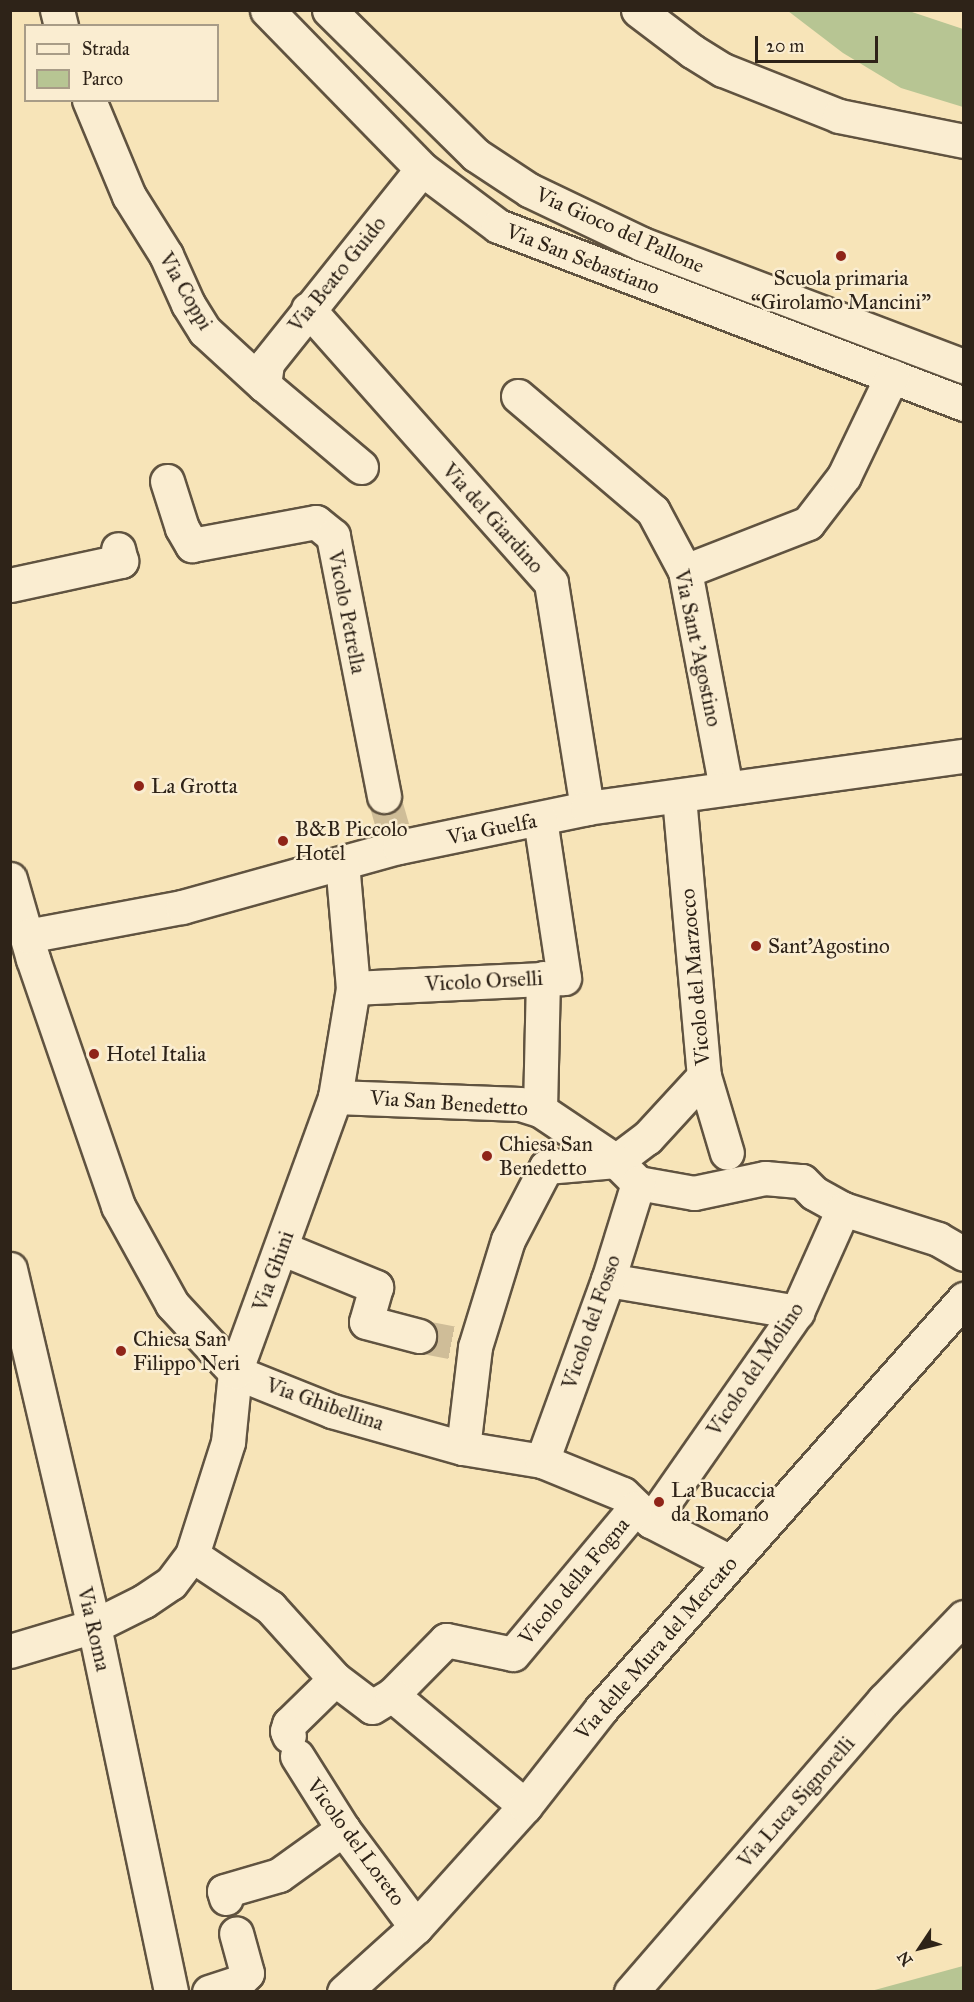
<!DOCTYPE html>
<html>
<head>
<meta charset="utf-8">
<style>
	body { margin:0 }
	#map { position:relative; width:974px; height:2002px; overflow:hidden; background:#f7e4b8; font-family:"IM FELL Great Primer",serif }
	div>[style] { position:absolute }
	.green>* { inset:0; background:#b7c593 }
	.street-tunnel>* { height:33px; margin-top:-16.5px; transform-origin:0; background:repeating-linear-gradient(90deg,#cfbd98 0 33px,transparent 0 49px) }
	.roads { filter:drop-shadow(2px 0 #605340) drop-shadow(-2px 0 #605340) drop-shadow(0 2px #605340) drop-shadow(0 -2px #605340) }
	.street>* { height:33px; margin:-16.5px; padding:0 16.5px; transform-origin:16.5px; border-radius:16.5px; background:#faedd1 }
	.secondary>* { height:33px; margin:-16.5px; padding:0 16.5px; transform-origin:16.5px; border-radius:16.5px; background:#faedd1 }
	.dots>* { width:16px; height:16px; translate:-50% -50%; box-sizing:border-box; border:3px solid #faedd1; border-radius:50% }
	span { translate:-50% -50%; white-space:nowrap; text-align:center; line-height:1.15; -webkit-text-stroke:5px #faedd1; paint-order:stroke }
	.street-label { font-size:21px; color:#2e2318 }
	.poi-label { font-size:21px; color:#2e2318 }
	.left { translate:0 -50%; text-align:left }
	.frame { position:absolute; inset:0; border:12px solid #2e2318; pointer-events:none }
	.legend { position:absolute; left:24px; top:24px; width:195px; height:78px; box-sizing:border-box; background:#faedd1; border:2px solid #a89c87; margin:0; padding:8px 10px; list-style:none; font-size:18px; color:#2e2318 }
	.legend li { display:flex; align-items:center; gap:12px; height:30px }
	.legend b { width:30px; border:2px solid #a89c87 }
	.north { position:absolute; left:890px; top:1918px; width:60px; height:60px; -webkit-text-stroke:4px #faedd1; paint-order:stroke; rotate:235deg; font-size:16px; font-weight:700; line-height:24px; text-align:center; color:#2e2318 }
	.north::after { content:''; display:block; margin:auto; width:21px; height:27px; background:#2e2318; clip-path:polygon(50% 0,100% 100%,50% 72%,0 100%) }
	.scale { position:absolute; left:755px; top:36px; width:123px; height:27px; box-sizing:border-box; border:3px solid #2e2318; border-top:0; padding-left:8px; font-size:18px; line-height:21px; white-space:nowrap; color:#2e2318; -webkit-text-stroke:4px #faedd1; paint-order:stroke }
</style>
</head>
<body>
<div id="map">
	<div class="green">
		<div style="clip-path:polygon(788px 11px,909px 11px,963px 29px,963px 107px,901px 88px,843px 53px)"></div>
		<div style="clip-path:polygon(963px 1966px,963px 1991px,871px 1991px)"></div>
	</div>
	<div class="street-tunnel">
		<div style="left:384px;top:796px;width:44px;rotate:74.1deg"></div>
		<div style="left:419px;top:1336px;width:48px;rotate:10.8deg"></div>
	</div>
	<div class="roads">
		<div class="street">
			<div style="left:57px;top:10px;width:16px;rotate:76deg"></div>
			<div style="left:267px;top:10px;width:222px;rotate:45.7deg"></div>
			<div style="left:422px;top:169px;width:95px;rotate:36.9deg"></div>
			<div style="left:498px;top:226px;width:499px;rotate:20.9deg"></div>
			<div style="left:329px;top:10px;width:206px;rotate:44.6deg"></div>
			<div style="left:476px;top:155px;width:64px;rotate:33.4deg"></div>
			<div style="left:529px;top:190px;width:125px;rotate:25.5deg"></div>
			<div style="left:642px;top:244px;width:344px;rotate:20.8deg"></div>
			<div style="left:638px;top:10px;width:68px;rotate:37.2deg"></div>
			<div style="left:692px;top:51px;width:36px;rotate:32deg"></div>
			<div style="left:723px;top:70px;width:125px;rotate:21.6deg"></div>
			<div style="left:839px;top:116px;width:127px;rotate:11.3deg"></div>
			<div style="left:89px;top:100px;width:104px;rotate:67.4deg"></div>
			<div style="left:129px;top:196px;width:70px;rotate:57.9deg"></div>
			<div style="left:166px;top:255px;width:54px;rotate:65.8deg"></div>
			<div style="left:188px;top:304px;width:32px;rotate:58deg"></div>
			<div style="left:205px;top:331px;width:80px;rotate:42.5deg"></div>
			<div style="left:264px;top:385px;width:127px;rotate:40.2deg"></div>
			<div style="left:308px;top:309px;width:366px;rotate:48.4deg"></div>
			<div style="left:551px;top:583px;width:228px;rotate:80.9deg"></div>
			<div style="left:264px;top:385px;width:22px;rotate:-82deg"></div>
			<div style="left:267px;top:363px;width:248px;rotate:-51.4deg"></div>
			<div style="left:518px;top:396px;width:177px;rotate:40.4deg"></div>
			<div style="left:653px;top:511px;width:68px;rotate:61.9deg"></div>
			<div style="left:685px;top:571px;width:221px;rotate:79.3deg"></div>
			<div style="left:167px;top:481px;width:49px;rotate:72.3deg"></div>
			<div style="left:182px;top:528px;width:20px;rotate:60deg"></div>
			<div style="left:192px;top:545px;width:126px;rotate:-10.5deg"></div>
			<div style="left:316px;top:522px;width:22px;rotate:39deg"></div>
			<div style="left:333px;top:536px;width:265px;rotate:78.9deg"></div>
			<div style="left:685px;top:571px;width:132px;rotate:-21.3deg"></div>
			<div style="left:808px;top:523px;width:59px;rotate:-52.5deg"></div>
			<div style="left:844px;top:476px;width:111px;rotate:-64.4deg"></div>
			<div style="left:10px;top:585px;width:114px;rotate:-12.2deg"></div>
			<div style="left:121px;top:561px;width:12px;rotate:-104deg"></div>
			<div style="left:679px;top:797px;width:280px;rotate:84.9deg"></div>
			<div style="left:704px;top:1076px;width:80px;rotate:73.4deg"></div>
			<div style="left:10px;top:879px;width:83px;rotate:74deg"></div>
			<div style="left:33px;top:959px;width:261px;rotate:71deg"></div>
			<div style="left:118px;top:1206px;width:112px;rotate:61.1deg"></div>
			<div style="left:172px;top:1304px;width:93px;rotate:47.2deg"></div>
			<div style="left:235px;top:1372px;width:105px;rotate:21.9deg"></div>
			<div style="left:332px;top:1411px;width:136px;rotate:15.8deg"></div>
			<div style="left:463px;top:1448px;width:80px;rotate:9.3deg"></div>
			<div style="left:542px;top:1461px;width:87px;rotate:22.2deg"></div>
			<div style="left:623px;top:1494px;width:39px;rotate:44deg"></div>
			<div style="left:651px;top:1521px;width:89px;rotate:27.4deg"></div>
			<div style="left:27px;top:936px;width:158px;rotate:-10.6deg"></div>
			<div style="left:182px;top:907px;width:225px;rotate:-15.5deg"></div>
			<div style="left:399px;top:847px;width:192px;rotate:-11.7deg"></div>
			<div style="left:587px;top:808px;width:381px;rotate:-7.9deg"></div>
			<div style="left:353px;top:988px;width:211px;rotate:-2.7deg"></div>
			<div style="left:564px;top:978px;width:161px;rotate:-98.6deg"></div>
			<div style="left:335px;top:1097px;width:185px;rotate:2.2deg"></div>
			<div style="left:520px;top:1104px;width:21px;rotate:17deg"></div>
			<div style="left:540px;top:1110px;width:132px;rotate:-88.7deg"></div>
			<div style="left:540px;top:1110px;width:92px;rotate:33.9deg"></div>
			<div style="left:616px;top:1161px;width:39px;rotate:-37deg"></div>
			<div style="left:647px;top:1138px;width:84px;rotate:-47.4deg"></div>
			<div style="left:281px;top:1248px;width:103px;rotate:22.3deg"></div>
			<div style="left:376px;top:1287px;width:36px;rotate:106deg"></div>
			<div style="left:366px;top:1322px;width:55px;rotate:14.8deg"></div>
			<div style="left:10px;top:1269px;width:367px;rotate:76.8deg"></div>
			<div style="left:94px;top:1626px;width:374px;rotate:78.1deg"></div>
			<div style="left:608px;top:1280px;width:192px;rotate:9.6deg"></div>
			<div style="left:463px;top:1448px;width:102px;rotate:-83.2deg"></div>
			<div style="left:475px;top:1347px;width:112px;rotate:-72.9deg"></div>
			<div style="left:508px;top:1240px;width:82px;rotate:-62.5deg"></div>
			<div style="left:546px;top:1167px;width:70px;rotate:-4.9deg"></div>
			<div style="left:616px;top:1161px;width:31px;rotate:45deg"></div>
			<div style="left:638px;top:1183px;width:57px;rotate:10.1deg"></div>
			<div style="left:694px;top:1193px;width:73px;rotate:-11.9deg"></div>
			<div style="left:765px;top:1178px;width:37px;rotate:5deg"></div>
			<div style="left:802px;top:1181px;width:17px;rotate:45deg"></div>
			<div style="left:814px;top:1193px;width:33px;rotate:29deg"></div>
			<div style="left:843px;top:1209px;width:100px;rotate:17.5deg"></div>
			<div style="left:938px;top:1239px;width:30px;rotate:30deg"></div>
			<div style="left:542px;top:1461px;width:193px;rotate:-70deg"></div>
			<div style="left:608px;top:1280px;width:102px;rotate:-72.8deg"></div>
			<div style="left:651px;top:1521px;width:255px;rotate:-55.1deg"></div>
			<div style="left:797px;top:1312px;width:113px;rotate:-65.9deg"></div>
			<div style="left:192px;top:1555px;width:94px;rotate:33.7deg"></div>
			<div style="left:270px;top:1607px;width:97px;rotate:47.9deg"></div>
			<div style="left:335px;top:1679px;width:64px;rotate:135.6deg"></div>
			<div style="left:289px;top:1724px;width:7px;rotate:106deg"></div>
			<div style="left:287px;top:1731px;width:5px;rotate:68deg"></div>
			<div style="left:10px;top:1651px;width:88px;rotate:-16.6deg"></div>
			<div style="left:94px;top:1626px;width:56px;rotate:-26.6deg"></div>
			<div style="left:144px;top:1601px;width:32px;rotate:-34deg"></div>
			<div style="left:171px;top:1583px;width:35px;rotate:-53deg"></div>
			<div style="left:192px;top:1555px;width:119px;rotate:-72.3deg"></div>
			<div style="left:228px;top:1442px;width:70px;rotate:-84.3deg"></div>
			<div style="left:235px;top:1372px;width:293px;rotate:-70deg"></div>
			<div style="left:335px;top:1097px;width:110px;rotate:-80.6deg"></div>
			<div style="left:353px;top:988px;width:125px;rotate:-95deg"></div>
			<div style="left:335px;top:1679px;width:46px;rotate:37.1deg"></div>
			<div style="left:372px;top:1707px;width:23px;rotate:-31deg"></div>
			<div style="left:392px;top:1695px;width:77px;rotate:-45.5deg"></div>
			<div style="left:446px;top:1640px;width:68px;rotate:11.8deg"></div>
			<div style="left:513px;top:1654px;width:190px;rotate:-50.1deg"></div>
			<div style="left:392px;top:1695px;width:173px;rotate:39.8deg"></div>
			<div style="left:297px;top:1756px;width:86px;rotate:57.8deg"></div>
			<div style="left:343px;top:1829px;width:122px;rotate:53.3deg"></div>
			<div style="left:226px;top:1898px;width:7px;rotate:-106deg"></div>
			<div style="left:224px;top:1891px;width:57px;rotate:-16.2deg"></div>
			<div style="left:279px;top:1875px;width:79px;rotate:-35.7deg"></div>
			<div style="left:209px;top:1992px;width:29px;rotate:-18deg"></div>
			<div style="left:237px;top:1983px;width:14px;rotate:-45deg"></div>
			<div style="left:247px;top:1973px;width:41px;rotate:-105.4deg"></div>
			<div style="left:344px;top:1992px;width:97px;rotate:-42.1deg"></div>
			<div style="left:416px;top:1927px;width:163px;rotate:-48deg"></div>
			<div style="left:525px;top:1806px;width:123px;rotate:-51.9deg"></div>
			<div style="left:601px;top:1709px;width:548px;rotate:-48.48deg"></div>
		</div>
		<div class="secondary">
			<div style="left:631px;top:1992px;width:386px;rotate:-49.1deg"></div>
			<div style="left:884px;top:1700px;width:115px;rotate:-46.1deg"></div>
		</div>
	</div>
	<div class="dots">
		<div style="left:841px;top:256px;background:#8f2418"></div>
		<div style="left:139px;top:786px;background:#8f2418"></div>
		<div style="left:283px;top:841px;background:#8f2418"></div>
		<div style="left:756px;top:946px;background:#8f2418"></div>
		<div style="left:94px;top:1054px;background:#8f2418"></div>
		<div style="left:487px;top:1156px;background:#8f2418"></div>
		<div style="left:121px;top:1351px;background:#8f2418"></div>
		<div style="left:659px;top:1502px;background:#8f2418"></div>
	</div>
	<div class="street-label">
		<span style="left:620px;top:230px;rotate:24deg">Via Gioco del Pallone</span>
		<span style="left:583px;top:259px;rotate:21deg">Via San Sebastiano</span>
		<span style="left:337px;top:274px;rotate:-51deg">Via Beato Guido</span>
		<span style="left:186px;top:291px;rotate:60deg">Via Coppi</span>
		<span style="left:493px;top:518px;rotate:48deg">Via del Giardino</span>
		<span style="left:347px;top:612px;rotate:79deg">Vicolo Petrella</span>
		<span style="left:698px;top:648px;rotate:78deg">Via Sant 'Agostino</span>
		<span style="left:492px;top:829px;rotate:-11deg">Via Guelfa</span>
		<span style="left:695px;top:977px;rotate:-95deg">Vicolo del Marzocco</span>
		<span style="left:484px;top:981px;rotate:-3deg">Vicolo Orselli</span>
		<span style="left:449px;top:1103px;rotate:4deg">Via San Benedetto</span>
		<span style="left:273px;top:1271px;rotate:-70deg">Via Ghini</span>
		<span style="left:591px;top:1322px;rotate:-71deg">Vicolo del Fosso</span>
		<span style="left:755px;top:1369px;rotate:-56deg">Vicolo del Molino</span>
		<span style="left:325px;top:1404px;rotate:19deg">Via Ghibellina</span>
		<span style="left:574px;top:1581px;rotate:-50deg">Vicolo della Fogna</span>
		<span style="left:94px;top:1629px;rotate:77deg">Via Roma</span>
		<span style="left:656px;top:1648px;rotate:-49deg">Via delle Mura del Mercato</span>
		<span style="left:796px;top:1802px;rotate:-49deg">Via Luca Signorelli</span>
		<span style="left:356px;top:1842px;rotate:54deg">Vicolo del Loreto</span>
	</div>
	<div class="poi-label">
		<span style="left:841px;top:290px">Scuola primaria<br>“Girolamo Mancini”</span>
		<span class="left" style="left:151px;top:786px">La Grotta</span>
		<span class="left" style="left:295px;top:841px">B&amp;B Piccolo<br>Hotel</span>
		<span class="left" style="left:768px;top:946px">Sant'Agostino</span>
		<span class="left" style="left:106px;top:1054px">Hotel Italia</span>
		<span class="left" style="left:499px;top:1156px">Chiesa San<br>Benedetto</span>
		<span class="left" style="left:133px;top:1351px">Chiesa San<br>Filippo Neri</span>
		<span class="left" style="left:671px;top:1502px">La Bucaccia<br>da Romano</span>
	</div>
	<div class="frame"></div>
	<ul class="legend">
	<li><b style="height:8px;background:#faedd1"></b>Strada</li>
	<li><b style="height:16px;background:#b7c593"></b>Parco</li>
	</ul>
	<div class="north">N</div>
	<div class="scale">20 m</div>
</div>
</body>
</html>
